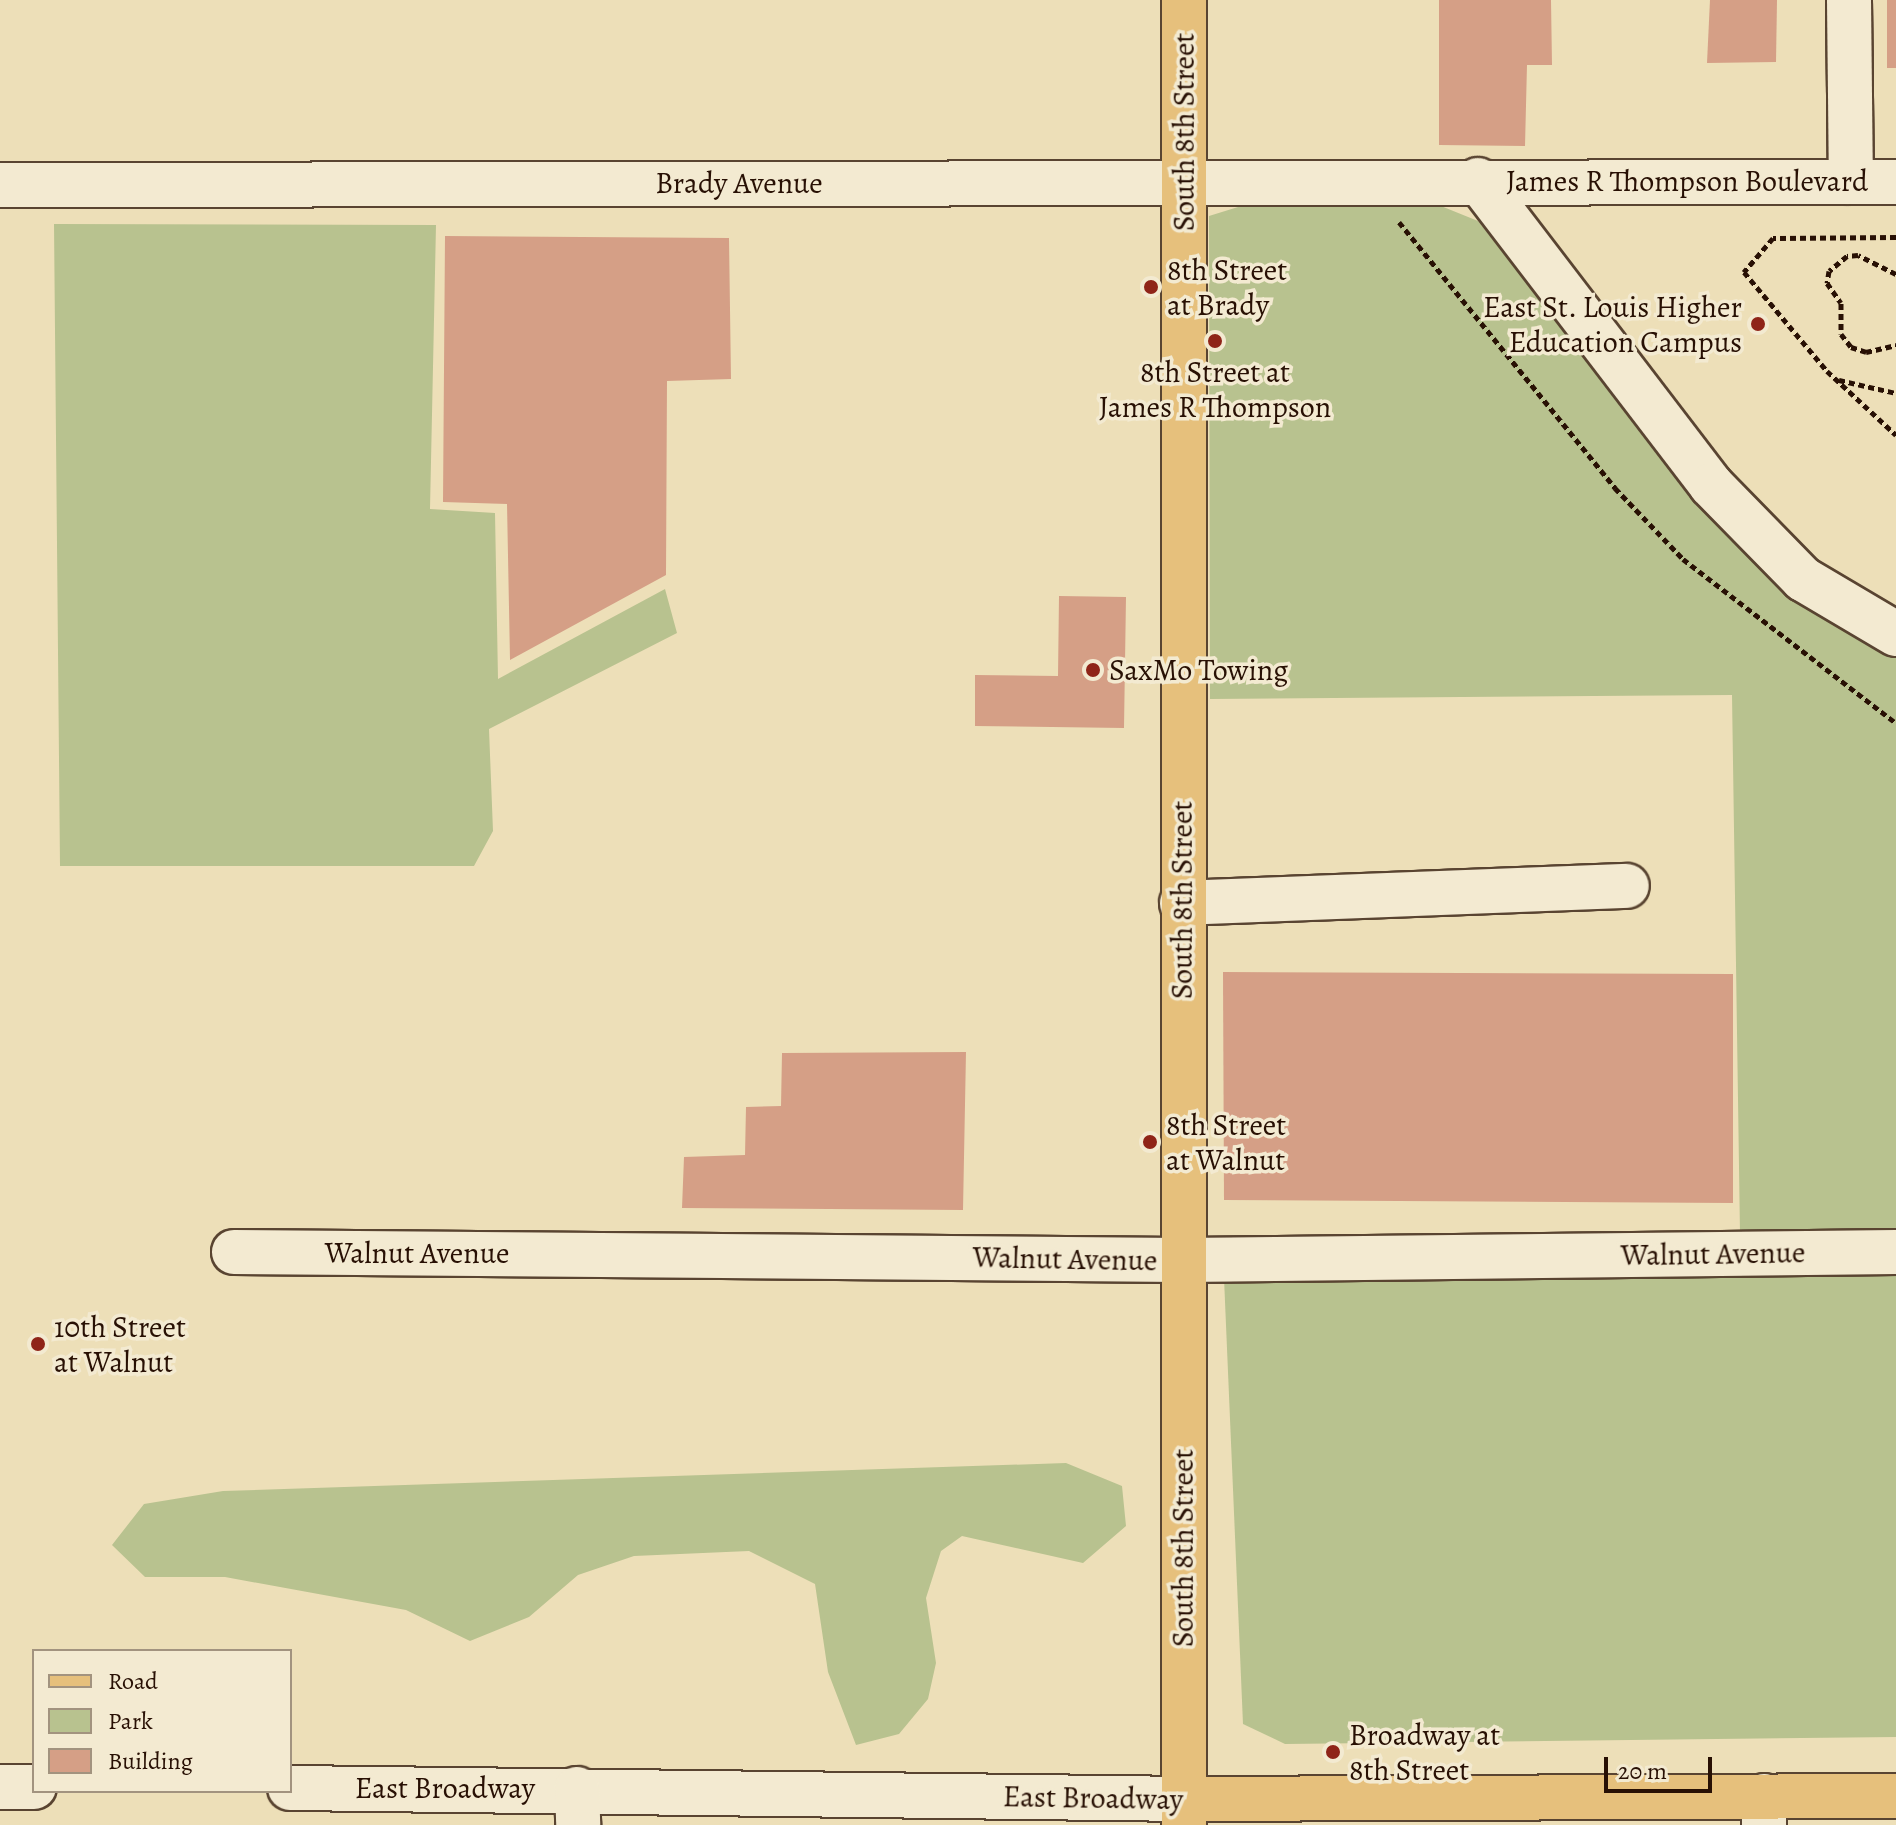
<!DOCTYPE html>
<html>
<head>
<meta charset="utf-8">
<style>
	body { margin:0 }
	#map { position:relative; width:1896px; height:1825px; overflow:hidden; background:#eddfb8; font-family:Alegreya,serif }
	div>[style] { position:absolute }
	.green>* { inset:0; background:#b8c28f }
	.building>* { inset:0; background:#d59f86 }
	.path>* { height:5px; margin-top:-2.5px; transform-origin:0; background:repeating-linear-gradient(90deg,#281004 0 6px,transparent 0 10px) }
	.roads { filter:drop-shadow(2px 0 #594431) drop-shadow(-2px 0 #594431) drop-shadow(0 2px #594431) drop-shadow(0 -2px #594431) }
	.minor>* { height:44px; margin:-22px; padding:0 22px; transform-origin:22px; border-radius:22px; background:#f3ead1 }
	.major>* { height:44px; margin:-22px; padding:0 22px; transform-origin:22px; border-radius:22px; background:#e6c07c }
	.dots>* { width:22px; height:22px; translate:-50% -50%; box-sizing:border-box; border:4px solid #f3ead1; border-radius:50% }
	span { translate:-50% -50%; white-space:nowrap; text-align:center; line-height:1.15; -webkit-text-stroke:7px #f3ead1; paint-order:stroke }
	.street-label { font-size:30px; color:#281004 }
	.poi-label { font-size:30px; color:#281004 }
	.left { translate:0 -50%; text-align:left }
	.right { translate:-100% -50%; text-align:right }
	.legend { position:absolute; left:32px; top:1649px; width:260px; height:144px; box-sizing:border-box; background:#f3ead1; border:2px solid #a2937f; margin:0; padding:10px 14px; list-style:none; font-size:24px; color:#281004 }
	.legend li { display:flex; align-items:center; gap:16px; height:40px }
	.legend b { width:40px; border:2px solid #a2937f }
	.scale { position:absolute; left:1604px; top:1757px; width:108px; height:36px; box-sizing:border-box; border:4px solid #281004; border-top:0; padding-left:10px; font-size:24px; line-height:28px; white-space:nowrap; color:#281004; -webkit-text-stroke:6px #f3ead1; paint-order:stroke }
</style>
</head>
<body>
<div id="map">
	<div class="green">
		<div style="clip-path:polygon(1251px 203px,1436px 204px,1478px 221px,1733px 541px,1827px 617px,1896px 653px,1896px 1233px,1740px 1234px,1732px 695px,1210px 699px,1209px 216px)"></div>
		<div style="clip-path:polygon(54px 224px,436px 225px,430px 509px,495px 513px,498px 679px,665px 589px,677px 633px,489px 729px,493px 831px,474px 866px,60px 866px)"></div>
		<div style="clip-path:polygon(1896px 1274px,1896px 1737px,1285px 1744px,1243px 1724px,1224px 1278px)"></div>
		<div style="clip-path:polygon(1066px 1463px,1122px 1486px,1126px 1526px,1083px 1563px,962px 1536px,941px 1551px,926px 1598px,936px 1663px,928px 1699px,899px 1734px,856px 1745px,828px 1672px,815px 1584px,749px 1551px,634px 1556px,578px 1575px,529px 1617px,470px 1641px,406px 1610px,225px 1577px,145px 1577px,112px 1545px,144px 1504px,223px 1491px)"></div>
	</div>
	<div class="building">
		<div style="clip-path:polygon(1439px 0,1551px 0,1552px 65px,1527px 65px,1525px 146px,1439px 145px)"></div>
		<div style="clip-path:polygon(1710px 0,1777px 0,1776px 62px,1707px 63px)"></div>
		<div style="clip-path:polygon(1887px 0,1896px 0,1896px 68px,1887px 68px)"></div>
		<div style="clip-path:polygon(445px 236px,729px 238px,731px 379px,667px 381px,666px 575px,510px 660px,507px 504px,443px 502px)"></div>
		<div style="clip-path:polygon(1059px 596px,1126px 597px,1124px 728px,975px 726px,975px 675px,1058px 676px)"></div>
		<div style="clip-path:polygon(1223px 972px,1733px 974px,1733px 1203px,1224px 1200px)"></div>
		<div style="clip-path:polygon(966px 1052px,963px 1210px,682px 1208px,684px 1157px,745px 1155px,746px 1107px,781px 1106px,782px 1053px)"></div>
	</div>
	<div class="path">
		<div style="left:1399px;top:222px;width:343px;rotate:50.9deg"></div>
		<div style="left:1615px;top:488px;width:98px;rotate:46.2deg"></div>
		<div style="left:1683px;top:559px;width:269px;rotate:37.6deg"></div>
		<div style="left:1896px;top:237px;width:123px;rotate:179.5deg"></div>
		<div style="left:1773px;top:238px;width:45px;rotate:130.5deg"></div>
		<div style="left:1744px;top:272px;width:129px;rotate:50deg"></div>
		<div style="left:1827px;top:371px;width:94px;rotate:42.8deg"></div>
		<div style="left:1896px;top:274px;width:42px;rotate:-153.4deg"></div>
		<div style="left:1858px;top:255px;width:11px;rotate:175deg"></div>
		<div style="left:1847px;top:256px;width:23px;rotate:140deg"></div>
		<div style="left:1829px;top:271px;width:12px;rotate:99deg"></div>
		<div style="left:1827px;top:283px;width:24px;rotate:55deg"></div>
		<div style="left:1841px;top:303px;width:31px;rotate:90deg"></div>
		<div style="left:1841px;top:334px;width:16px;rotate:52deg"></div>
		<div style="left:1851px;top:347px;width:16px;rotate:18deg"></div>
		<div style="left:1866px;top:352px;width:31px;rotate:-13deg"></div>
		<div style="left:1839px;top:380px;width:58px;rotate:12.8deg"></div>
	</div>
	<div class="roads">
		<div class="minor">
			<div style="left:1849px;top:0;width:182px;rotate:89.4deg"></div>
			<div style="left:1478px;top:180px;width:384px;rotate:52.6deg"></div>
			<div style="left:1711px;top:485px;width:132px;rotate:45.6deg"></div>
			<div style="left:1803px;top:579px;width:108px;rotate:30.6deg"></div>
			<div style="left:0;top:185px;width:1896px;rotate:-0.09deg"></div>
			<div style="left:1182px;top:903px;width:445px;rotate:-2.2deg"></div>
			<div style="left:234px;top:1252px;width:947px;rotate:0.48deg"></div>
			<div style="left:1181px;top:1260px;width:715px;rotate:-0.64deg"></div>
			<div style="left:0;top:1787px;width:34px"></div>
			<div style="left:290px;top:1788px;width:894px;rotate:0.7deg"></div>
			<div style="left:577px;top:1789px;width:36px;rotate:88deg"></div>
			<div style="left:1764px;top:1796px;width:29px;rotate:90deg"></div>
		</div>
		<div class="major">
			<div style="left:1184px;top:1799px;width:712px;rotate:-0.24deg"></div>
			<div style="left:1184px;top:1825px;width:1825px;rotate:-90deg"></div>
		</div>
	</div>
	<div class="dots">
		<div style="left:1151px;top:287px;background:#8f2418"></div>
		<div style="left:1758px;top:324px;background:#8f2418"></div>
		<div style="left:1215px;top:341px;background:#8f2418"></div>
		<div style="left:1093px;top:670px;background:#8f2418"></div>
		<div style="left:1150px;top:1142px;background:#8f2418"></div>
		<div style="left:38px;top:1344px;background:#8f2418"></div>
		<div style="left:1333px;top:1752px;background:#8f2418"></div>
	</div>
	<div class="street-label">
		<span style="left:1184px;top:132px;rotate:-90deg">South 8th Street</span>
		<span style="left:1687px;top:181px">James R Thompson Boulevard</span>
		<span style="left:739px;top:183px">Brady Avenue</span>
		<span style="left:1182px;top:900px;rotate:-90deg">South 8th Street</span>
		<span style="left:417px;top:1253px">Walnut Avenue</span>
		<span style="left:1713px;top:1254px;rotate:-1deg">Walnut Avenue</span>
		<span style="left:1065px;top:1259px;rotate:1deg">Walnut Avenue</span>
		<span style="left:1183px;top:1548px;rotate:-90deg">South 8th Street</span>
		<span style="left:445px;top:1788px">East Broadway</span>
		<span style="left:1093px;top:1798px;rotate:1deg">East Broadway</span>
	</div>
	<div class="poi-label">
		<span class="left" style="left:1167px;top:287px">8th Street<br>at Brady</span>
		<span class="right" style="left:1742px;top:324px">East St. Louis Higher<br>Education Campus</span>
		<span style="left:1215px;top:389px">8th Street at<br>James R Thompson</span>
		<span class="left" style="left:1109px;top:670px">SaxMo Towing</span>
		<span class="left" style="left:1166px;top:1142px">8th Street<br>at Walnut</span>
		<span class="left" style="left:54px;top:1344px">10th Street<br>at Walnut</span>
		<span class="left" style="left:1349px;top:1752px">Broadway at<br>8th Street</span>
	</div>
	<ul class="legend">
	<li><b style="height:10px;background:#e6c07c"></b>Road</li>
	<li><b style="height:22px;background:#b8c28f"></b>Park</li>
	<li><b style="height:22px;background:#d59f86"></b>Building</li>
	</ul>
	<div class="scale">20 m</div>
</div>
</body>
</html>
